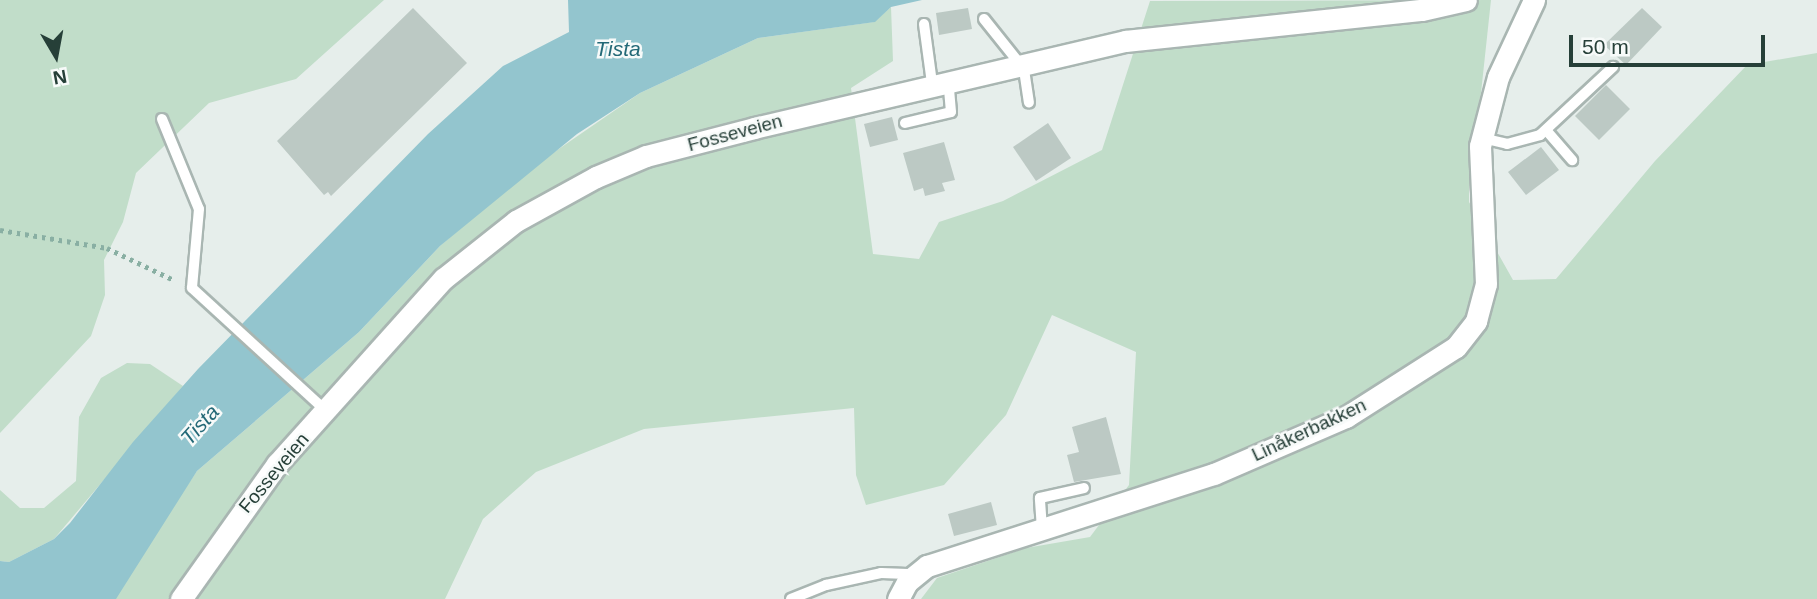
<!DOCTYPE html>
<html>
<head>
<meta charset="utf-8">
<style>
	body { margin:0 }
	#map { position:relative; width:1817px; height:599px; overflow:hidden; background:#e6eeeb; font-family:Helvetica,sans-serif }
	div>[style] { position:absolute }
	.green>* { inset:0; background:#c1ddc9 }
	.water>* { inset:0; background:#93c5ce }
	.building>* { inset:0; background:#bcc9c4 }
	.path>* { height:4.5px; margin-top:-2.25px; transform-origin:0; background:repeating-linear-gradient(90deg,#89afa3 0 3.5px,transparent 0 8.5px) }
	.roads { filter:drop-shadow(2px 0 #a9b6b2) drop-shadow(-2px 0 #a9b6b2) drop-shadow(0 2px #a9b6b2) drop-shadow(0 -2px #a9b6b2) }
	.service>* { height:10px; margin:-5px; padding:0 5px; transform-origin:5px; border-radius:5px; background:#fff }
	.minor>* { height:21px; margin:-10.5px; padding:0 10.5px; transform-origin:10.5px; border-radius:10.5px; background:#fff }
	span { translate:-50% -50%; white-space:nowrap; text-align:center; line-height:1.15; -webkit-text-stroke:5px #f7faf9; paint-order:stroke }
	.street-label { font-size:19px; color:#263f38 }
	.water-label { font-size:21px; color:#246977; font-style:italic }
	.north { position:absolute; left:21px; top:21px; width:70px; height:70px; -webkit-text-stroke:5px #f7faf9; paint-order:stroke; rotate:170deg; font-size:19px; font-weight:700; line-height:28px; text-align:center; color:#263f38 }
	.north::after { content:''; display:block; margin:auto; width:24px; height:32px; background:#263f38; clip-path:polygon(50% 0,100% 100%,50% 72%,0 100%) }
	.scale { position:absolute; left:1569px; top:35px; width:196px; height:32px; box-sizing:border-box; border:4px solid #263f38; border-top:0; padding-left:9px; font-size:21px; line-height:24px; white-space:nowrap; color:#263f38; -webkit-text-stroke:5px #f7faf9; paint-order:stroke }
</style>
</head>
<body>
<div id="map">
	<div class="green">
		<div style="clip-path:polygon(0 0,384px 0,296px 79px,209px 103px,136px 173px,123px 222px,104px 260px,105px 295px,91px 336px,0 433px)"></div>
		<div style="clip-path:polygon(1491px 0,1481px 93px,1469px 149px,1469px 202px,1513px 280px,1556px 279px,1655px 161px,1747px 65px,1817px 53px,1817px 599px,921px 599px,937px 578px,1026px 548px,1090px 537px,1129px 485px,1136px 352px,1052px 315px,1006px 415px,944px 485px,866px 505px,856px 475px,854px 408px,644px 429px,536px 472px,483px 519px,445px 599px,89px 599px,164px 520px,197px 471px,359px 332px,440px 246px,521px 175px,640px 93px,758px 38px,874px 22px,891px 7px,893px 61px,851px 88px,873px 254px,919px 259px,939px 222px,1003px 201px,1102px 150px,1150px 1px)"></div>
		<div style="clip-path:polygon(127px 363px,150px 364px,183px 386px,54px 539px,9px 562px,0 561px,0 490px,20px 508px,44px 508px,76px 481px,79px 417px,101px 378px)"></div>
	</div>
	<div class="water">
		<div style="clip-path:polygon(568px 0,922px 0,891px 7px,875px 22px,758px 38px,640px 93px,577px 134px,440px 246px,359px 332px,197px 471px,116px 599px,0 599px,0 561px,9px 562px,54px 539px,70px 523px,133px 442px,198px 369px,428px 134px,503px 66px,569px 32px)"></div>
	</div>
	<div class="building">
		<div style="clip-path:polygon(413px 8px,467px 63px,331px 196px,328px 192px,324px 195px,277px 141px)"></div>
		<div style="clip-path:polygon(968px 8px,972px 29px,939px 35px,936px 13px)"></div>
		<div style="clip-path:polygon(1642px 8px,1662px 27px,1626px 65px,1604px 45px)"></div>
		<div style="clip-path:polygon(1606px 85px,1630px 109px,1599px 140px,1575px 116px)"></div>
		<div style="clip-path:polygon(892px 117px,898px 140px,870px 147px,864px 124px)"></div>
		<div style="clip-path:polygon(1048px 123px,1071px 158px,1036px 181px,1013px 147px)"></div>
		<div style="clip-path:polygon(944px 142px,955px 180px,942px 183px,945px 191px,925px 196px,923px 188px,914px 191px,903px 153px)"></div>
		<div style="clip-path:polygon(1541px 147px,1559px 170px,1526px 195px,1508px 172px)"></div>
		<div style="clip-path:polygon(1106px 417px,1121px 474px,1074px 482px,1067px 455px,1079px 452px,1072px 427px)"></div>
		<div style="clip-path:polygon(991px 502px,997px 525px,954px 536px,948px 514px)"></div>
	</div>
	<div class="path">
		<div style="left:0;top:230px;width:109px;rotate:9.5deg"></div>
		<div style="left:107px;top:248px;width:76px;rotate:25.6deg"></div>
	</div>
	<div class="roads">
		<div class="service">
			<div style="left:984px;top:19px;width:58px;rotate:51.3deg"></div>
			<div style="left:924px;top:24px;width:60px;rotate:82.3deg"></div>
			<div style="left:1023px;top:63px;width:40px;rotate:81.5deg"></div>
			<div style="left:162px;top:119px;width:97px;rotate:67.7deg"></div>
			<div style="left:199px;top:209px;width:79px;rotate:95.1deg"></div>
			<div style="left:192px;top:288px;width:182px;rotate:42.5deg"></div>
			<div style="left:905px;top:123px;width:47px;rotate:-13.4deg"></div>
			<div style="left:951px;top:112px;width:32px;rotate:-95deg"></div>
			<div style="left:1546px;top:130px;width:40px;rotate:49deg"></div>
			<div style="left:1482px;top:138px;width:26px;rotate:13deg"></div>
			<div style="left:1507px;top:144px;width:34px;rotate:-15deg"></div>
			<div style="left:1540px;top:135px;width:100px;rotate:-43deg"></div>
			<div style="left:1042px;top:529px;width:31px;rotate:-94deg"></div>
			<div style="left:1040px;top:498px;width:45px;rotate:-12.8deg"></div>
			<div style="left:791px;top:599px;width:38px;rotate:-22deg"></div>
			<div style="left:826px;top:585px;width:56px;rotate:-12.3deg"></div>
			<div style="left:881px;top:573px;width:33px;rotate:2deg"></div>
		</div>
		<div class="minor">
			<div style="left:181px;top:599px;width:166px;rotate:-54.6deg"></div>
			<div style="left:277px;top:464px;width:249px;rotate:-48.1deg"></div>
			<div style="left:443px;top:279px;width:93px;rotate:-38.5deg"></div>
			<div style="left:516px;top:221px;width:91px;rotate:-28.8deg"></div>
			<div style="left:596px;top:177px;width:54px;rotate:-22.8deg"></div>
			<div style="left:646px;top:156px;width:112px;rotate:-14.5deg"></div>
			<div style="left:754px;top:128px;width:381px;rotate:-13.2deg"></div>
			<div style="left:1125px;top:41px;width:299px;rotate:-6deg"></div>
			<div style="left:1422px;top:10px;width:45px;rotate:-12.8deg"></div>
			<div style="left:898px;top:599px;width:19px;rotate:-62deg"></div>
			<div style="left:907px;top:582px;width:26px;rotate:-39deg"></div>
			<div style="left:927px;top:566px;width:301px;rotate:-17.8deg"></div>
			<div style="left:1214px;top:474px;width:144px;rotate:-23.4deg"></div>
			<div style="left:1346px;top:417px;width:130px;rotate:-32.5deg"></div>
			<div style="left:1456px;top:347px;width:33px;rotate:-52deg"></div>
			<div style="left:1476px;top:321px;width:38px;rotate:-75deg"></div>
			<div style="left:1486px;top:284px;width:138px;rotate:-92.5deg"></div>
			<div style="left:1480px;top:146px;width:71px;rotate:-75.4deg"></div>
			<div style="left:1498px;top:77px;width:85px;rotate:-64.9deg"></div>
		</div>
	</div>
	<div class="street-label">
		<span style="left:735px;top:133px;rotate:-15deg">Fosseveien</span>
		<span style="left:1309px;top:430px;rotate:-25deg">Linåkerbakken</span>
		<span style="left:274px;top:473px;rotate:-50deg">Fosseveien</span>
	</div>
	<div class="water-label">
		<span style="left:618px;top:49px">Tista</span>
		<span style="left:200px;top:425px;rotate:-48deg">Tista</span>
	</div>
	<div class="north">N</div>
	<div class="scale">50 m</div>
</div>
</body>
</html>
